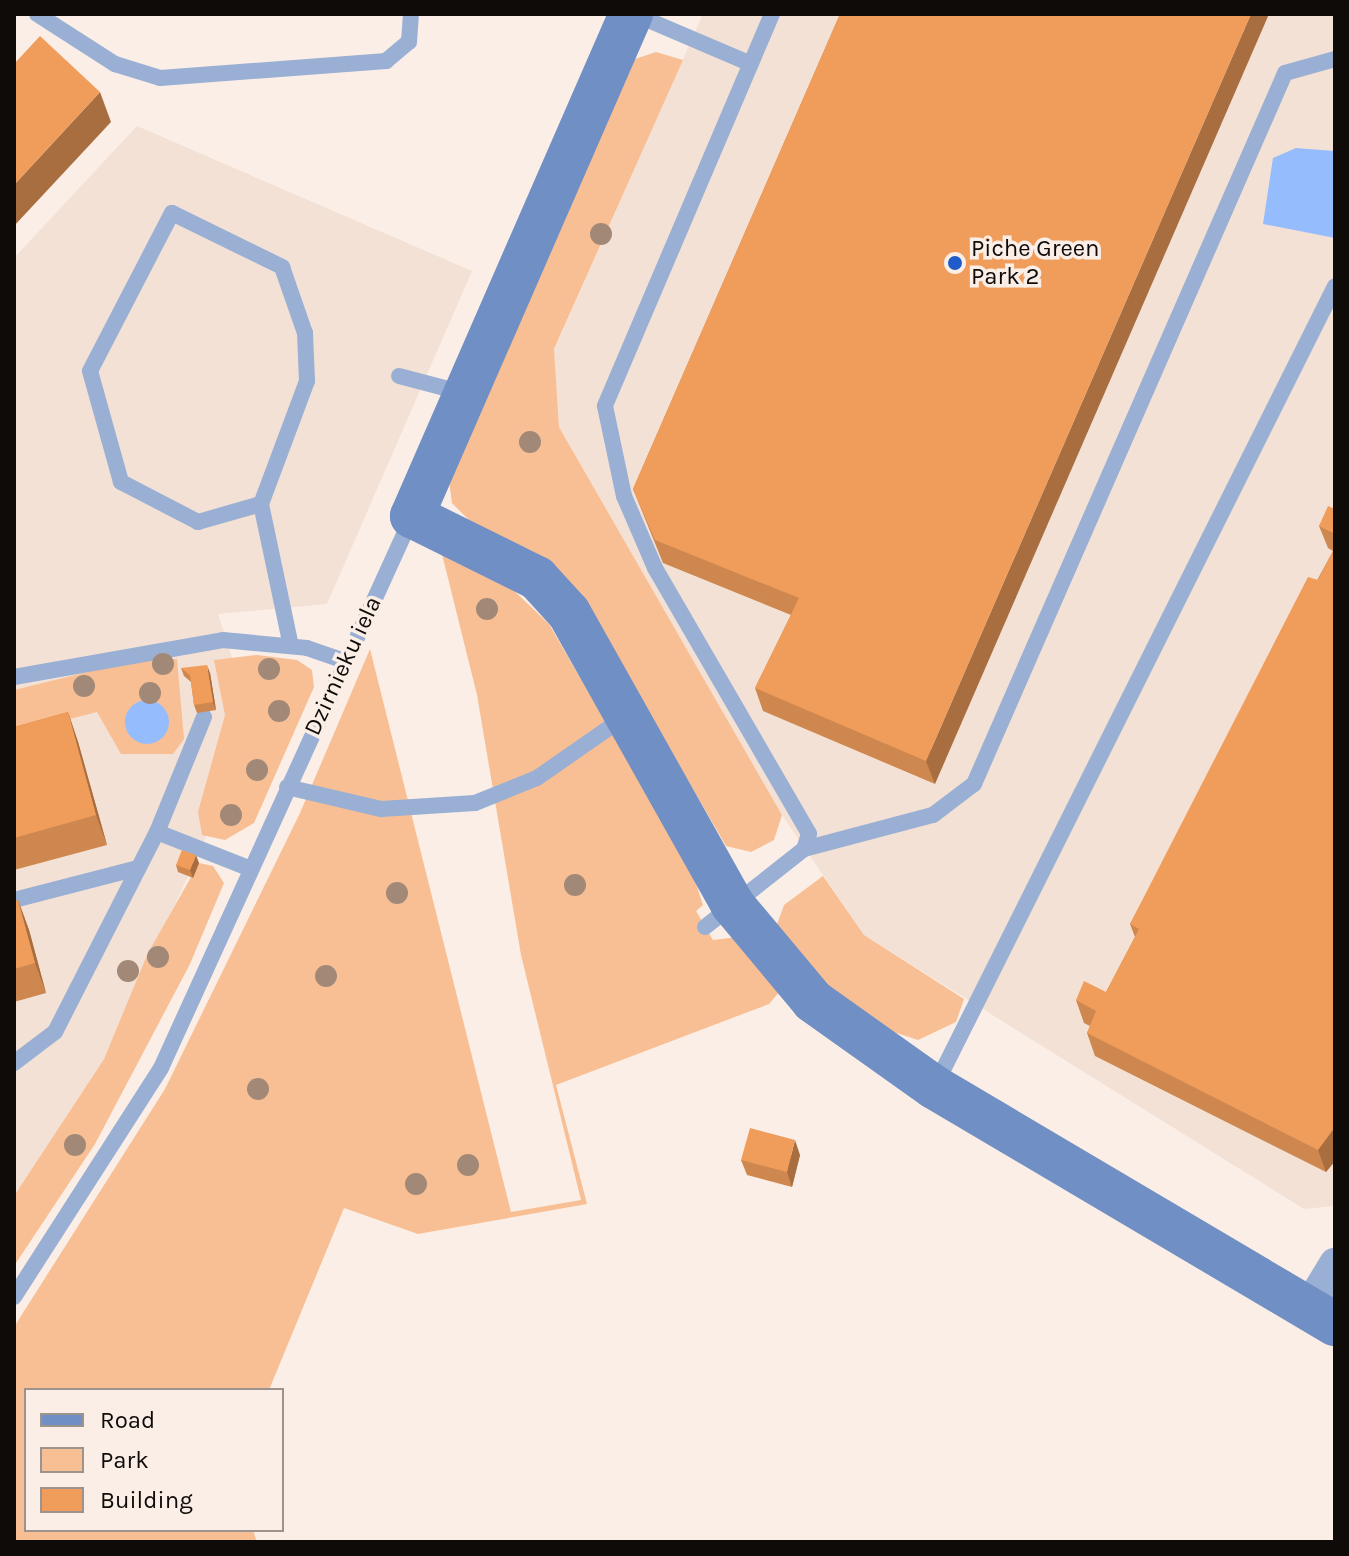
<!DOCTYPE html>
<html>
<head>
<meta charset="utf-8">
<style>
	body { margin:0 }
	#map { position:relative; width:1349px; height:1556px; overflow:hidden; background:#faeee6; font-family:Karla,sans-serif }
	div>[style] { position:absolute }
	.built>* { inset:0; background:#f3e1d5 }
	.green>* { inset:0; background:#f9bf94 }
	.water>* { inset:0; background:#95bcfd }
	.round { border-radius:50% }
	.lane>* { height:16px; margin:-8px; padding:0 8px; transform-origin:8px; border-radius:8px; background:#9aafd4 }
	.street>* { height:32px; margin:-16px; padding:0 16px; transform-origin:16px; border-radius:16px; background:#9aafd4 }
	.secondary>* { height:44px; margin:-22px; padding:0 22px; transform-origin:22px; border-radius:22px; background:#708fc4 }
	.trees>* { width:22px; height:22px; margin:-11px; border-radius:50%; background:#a28977 }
	.wall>* { inset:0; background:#ce874e }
	.shaded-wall>* { inset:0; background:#a86e40 }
	.building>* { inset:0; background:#f09d5b }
	.dots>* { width:22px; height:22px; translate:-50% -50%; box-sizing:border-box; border:4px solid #faeee6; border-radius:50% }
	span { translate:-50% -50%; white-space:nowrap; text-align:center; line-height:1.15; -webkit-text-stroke:7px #faeee6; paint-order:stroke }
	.poi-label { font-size:24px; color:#0f0b09 }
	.left { translate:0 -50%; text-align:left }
	.street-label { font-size:24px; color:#0f0b09 }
	.frame { position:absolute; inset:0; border:16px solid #0f0b09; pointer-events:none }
	.legend { position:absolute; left:24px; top:1388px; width:260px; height:144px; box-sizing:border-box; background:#faeee6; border:2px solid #9c938e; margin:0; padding:10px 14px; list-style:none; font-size:24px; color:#0f0b09 }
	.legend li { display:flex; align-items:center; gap:16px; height:40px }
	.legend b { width:40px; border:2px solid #9c938e }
</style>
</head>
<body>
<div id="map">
	<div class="built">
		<div style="clip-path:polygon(703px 14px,1335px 14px,1334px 1206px,1304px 1209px,864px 935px,782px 815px,559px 427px,554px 350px)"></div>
		<div style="clip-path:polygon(137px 126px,472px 271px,327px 604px,218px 614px,248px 708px,243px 756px,104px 1059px,14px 1196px,14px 258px)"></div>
	</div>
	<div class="green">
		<div style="clip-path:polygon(656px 52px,683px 60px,554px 349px,559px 427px,782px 815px,774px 840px,751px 852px,726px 846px,584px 602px,552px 565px,469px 520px,452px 503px,449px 481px,635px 59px)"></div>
		<div style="clip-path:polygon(441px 550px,506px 583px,549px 624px,692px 872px,703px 905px,696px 911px,713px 940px,738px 937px,781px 990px,769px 1004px,556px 1085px,587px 1204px,418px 1234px,344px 1208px,269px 1390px,26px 1390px,26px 1530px,253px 1530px,257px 1542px,14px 1542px,14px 1327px,165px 1089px,300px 813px,370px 649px,511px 1212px,581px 1200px,521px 955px,477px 695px)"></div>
		<div style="clip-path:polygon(257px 655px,297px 660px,312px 670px,314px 687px,254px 823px,225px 840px,202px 835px,198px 812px,225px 715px,214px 660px)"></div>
		<div style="clip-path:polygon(177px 659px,184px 739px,173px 754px,121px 754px,97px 712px,14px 733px,14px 690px,133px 661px)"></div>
		<div style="clip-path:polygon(199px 863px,213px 866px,224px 883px,190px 964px,95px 1144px,14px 1266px,14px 1196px,104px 1059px,148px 953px)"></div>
		<div style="clip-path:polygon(823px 876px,864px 935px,964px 999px,956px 1022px,918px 1040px,866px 1023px,782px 944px,776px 927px,784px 905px)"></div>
	</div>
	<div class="water">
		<div style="clip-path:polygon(1296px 148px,1335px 151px,1335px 238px,1263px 224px,1273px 158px)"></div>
		<div class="round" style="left:125px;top:700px;width:44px;height:44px"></div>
	</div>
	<div class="lane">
		<div style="left:37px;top:14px;width:93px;rotate:32.7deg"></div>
		<div style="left:115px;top:64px;width:47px;rotate:17.3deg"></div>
		<div style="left:160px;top:78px;width:227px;rotate:-4.3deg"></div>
		<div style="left:386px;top:61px;width:30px;rotate:-40deg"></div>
		<div style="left:409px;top:42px;width:28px;rotate:-86deg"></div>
		<div style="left:634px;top:14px;width:127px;rotate:23.1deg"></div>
		<div style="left:772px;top:14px;width:426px;rotate:113.1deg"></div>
		<div style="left:605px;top:406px;width:92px;rotate:78.1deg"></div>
		<div style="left:624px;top:496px;width:78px;rotate:66.7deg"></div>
		<div style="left:655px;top:568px;width:307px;rotate:59.9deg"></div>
		<div style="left:809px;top:834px;width:16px;rotate:108deg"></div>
		<div style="left:172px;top:213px;width:123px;rotate:26.1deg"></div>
		<div style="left:282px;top:267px;width:70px;rotate:70.8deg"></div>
		<div style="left:305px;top:333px;width:48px;rotate:87.6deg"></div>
		<div style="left:307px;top:381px;width:131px;rotate:110.5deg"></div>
		<div style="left:261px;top:504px;width:66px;rotate:164.1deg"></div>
		<div style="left:198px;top:522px;width:87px;rotate:-152.5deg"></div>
		<div style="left:121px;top:482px;width:115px;rotate:-105.6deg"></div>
		<div style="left:90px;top:371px;width:178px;rotate:-62.6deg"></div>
		<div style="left:399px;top:376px;width:67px;rotate:14.7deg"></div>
		<div style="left:261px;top:504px;width:145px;rotate:78.1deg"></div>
		<div style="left:14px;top:677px;width:212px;rotate:-10deg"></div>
		<div style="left:223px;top:640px;width:84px;rotate:5.4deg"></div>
		<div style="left:307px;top:648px;width:39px;rotate:19deg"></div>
		<div style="left:204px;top:717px;width:124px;rotate:112.2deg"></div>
		<div style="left:157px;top:832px;width:101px;rotate:21.5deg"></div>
		<div style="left:287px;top:787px;width:97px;rotate:13.2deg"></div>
		<div style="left:381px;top:809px;width:94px;rotate:-3.7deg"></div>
		<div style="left:475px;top:803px;width:67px;rotate:-22deg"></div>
		<div style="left:537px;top:778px;width:108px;rotate:-34.9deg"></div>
		<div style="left:14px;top:900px;width:128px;rotate:-14.5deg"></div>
		<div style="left:705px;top:927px;width:126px;rotate:-38.2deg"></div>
		<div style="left:804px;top:849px;width:133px;rotate:-14.8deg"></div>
		<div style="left:933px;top:815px;width:51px;rotate:-37.1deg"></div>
		<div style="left:974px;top:784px;width:776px;rotate:-66.37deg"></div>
		<div style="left:1285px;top:73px;width:52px;rotate:-15.6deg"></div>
		<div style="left:14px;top:1063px;width:51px;rotate:-37.1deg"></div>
		<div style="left:55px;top:1032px;width:225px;rotate:-63deg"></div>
		<div style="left:935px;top:1086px;width:894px;rotate:-63.43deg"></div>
		<div style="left:14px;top:1297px;width:272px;rotate:-57.3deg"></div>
		<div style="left:161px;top:1068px;width:605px;rotate:-65.51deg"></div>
	</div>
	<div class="street">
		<div style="left:1308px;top:1308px;width:52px;rotate:-58.5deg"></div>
	</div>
	<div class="secondary">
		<div style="left:631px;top:14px;width:548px;rotate:113.57deg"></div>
		<div style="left:412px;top:516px;width:140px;rotate:26.4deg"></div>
		<div style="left:537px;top:578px;width:47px;rotate:47.6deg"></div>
		<div style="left:569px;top:613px;width:334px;rotate:60.7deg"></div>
		<div style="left:732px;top:904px;width:126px;rotate:50.1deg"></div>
		<div style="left:813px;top:1001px;width:148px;rotate:35.4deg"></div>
		<div style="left:934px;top:1087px;width:466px;rotate:30.6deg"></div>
	</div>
	<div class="trees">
		<div style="left:601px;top:234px"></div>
		<div style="left:530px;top:442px"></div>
		<div style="left:487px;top:609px"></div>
		<div style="left:163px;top:664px"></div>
		<div style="left:269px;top:669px"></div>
		<div style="left:84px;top:686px"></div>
		<div style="left:150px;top:693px"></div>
		<div style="left:279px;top:711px"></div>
		<div style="left:257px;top:770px"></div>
		<div style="left:231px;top:815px"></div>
		<div style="left:575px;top:885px"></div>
		<div style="left:397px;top:893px"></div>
		<div style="left:158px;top:957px"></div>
		<div style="left:128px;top:971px"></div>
		<div style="left:326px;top:976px"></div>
		<div style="left:258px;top:1089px"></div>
		<div style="left:75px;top:1145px"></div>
		<div style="left:468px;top:1165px"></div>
		<div style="left:416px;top:1184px"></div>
	</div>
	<div class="wall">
		<div style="clip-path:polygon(840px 14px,935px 784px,763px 711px,755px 688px,791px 615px,663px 563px,633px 489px)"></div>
		<div style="clip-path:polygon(1335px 509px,1335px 1161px,1326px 1172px,1095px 1056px,1087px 1033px,1090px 1026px,1084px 1023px,1076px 1000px,1106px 992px,1135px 937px,1130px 924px,1333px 551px,1328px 548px,1319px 526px)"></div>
		<div style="clip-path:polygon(181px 668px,210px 673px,216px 710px,197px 713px,194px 705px,191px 682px,184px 676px)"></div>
		<div style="clip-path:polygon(68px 712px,78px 742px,107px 845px,14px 870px,14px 727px)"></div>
		<div style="clip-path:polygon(199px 863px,193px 878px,178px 872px,176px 865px)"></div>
		<div style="clip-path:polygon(18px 900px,29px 930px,46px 993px,14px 1002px,14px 901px)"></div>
		<div style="clip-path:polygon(800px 1155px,792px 1187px,747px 1175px,741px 1160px)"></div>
	</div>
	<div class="shaded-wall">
		<div style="clip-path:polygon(1251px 14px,1269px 14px,935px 784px,926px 761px)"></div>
		<div style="clip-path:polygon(100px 92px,111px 122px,14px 226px,14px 185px)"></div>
		<div style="clip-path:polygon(207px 665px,210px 673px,216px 710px,213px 702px)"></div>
		<div style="clip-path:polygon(68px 712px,78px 742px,107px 845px,96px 815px)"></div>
		<div style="clip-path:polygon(196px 855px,199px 863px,193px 878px,190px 870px)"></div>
		<div style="clip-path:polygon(18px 900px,29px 930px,46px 993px,35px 963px)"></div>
		<div style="clip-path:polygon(1335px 1127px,1335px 1161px,1326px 1172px,1318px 1150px)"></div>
		<div style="clip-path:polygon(795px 1140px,800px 1155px,792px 1187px,787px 1172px)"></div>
	</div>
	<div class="building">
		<div style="clip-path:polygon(840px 14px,1251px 14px,926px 761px,755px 688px,799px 598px,655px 540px,633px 489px)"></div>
		<div style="clip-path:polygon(40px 36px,100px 92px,14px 185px,14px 64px)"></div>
		<div style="clip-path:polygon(1328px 506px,1335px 509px,1335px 534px,1319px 526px)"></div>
		<div style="clip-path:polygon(1335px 547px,1335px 1127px,1318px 1150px,1087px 1033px,1096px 1011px,1076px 1000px,1084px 981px,1106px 992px,1139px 929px,1130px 924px,1308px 577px,1318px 580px)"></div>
		<div style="clip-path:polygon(207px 665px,213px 702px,194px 705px,190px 675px,181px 668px)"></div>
		<div style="clip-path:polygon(68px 712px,96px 815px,14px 838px,14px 727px)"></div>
		<div style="clip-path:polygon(182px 850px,196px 855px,190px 870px,176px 865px)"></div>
		<div style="clip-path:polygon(18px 900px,35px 963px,14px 969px,14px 901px)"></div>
		<div style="clip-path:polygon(750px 1128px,795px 1140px,787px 1172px,741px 1160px)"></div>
	</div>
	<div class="dots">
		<div style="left:955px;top:263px;background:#205cc9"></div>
	</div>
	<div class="poi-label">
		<span class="left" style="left:971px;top:263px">Piche Green<br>Park 2</span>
	</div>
	<div class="street-label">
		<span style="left:343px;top:666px;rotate:-65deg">Dzirnieku iela</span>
	</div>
	<div class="frame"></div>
	<ul class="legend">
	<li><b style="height:10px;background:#708fc4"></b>Road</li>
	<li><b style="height:22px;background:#f9bf94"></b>Park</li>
	<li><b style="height:22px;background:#f09d5b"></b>Building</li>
	</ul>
</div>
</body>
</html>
